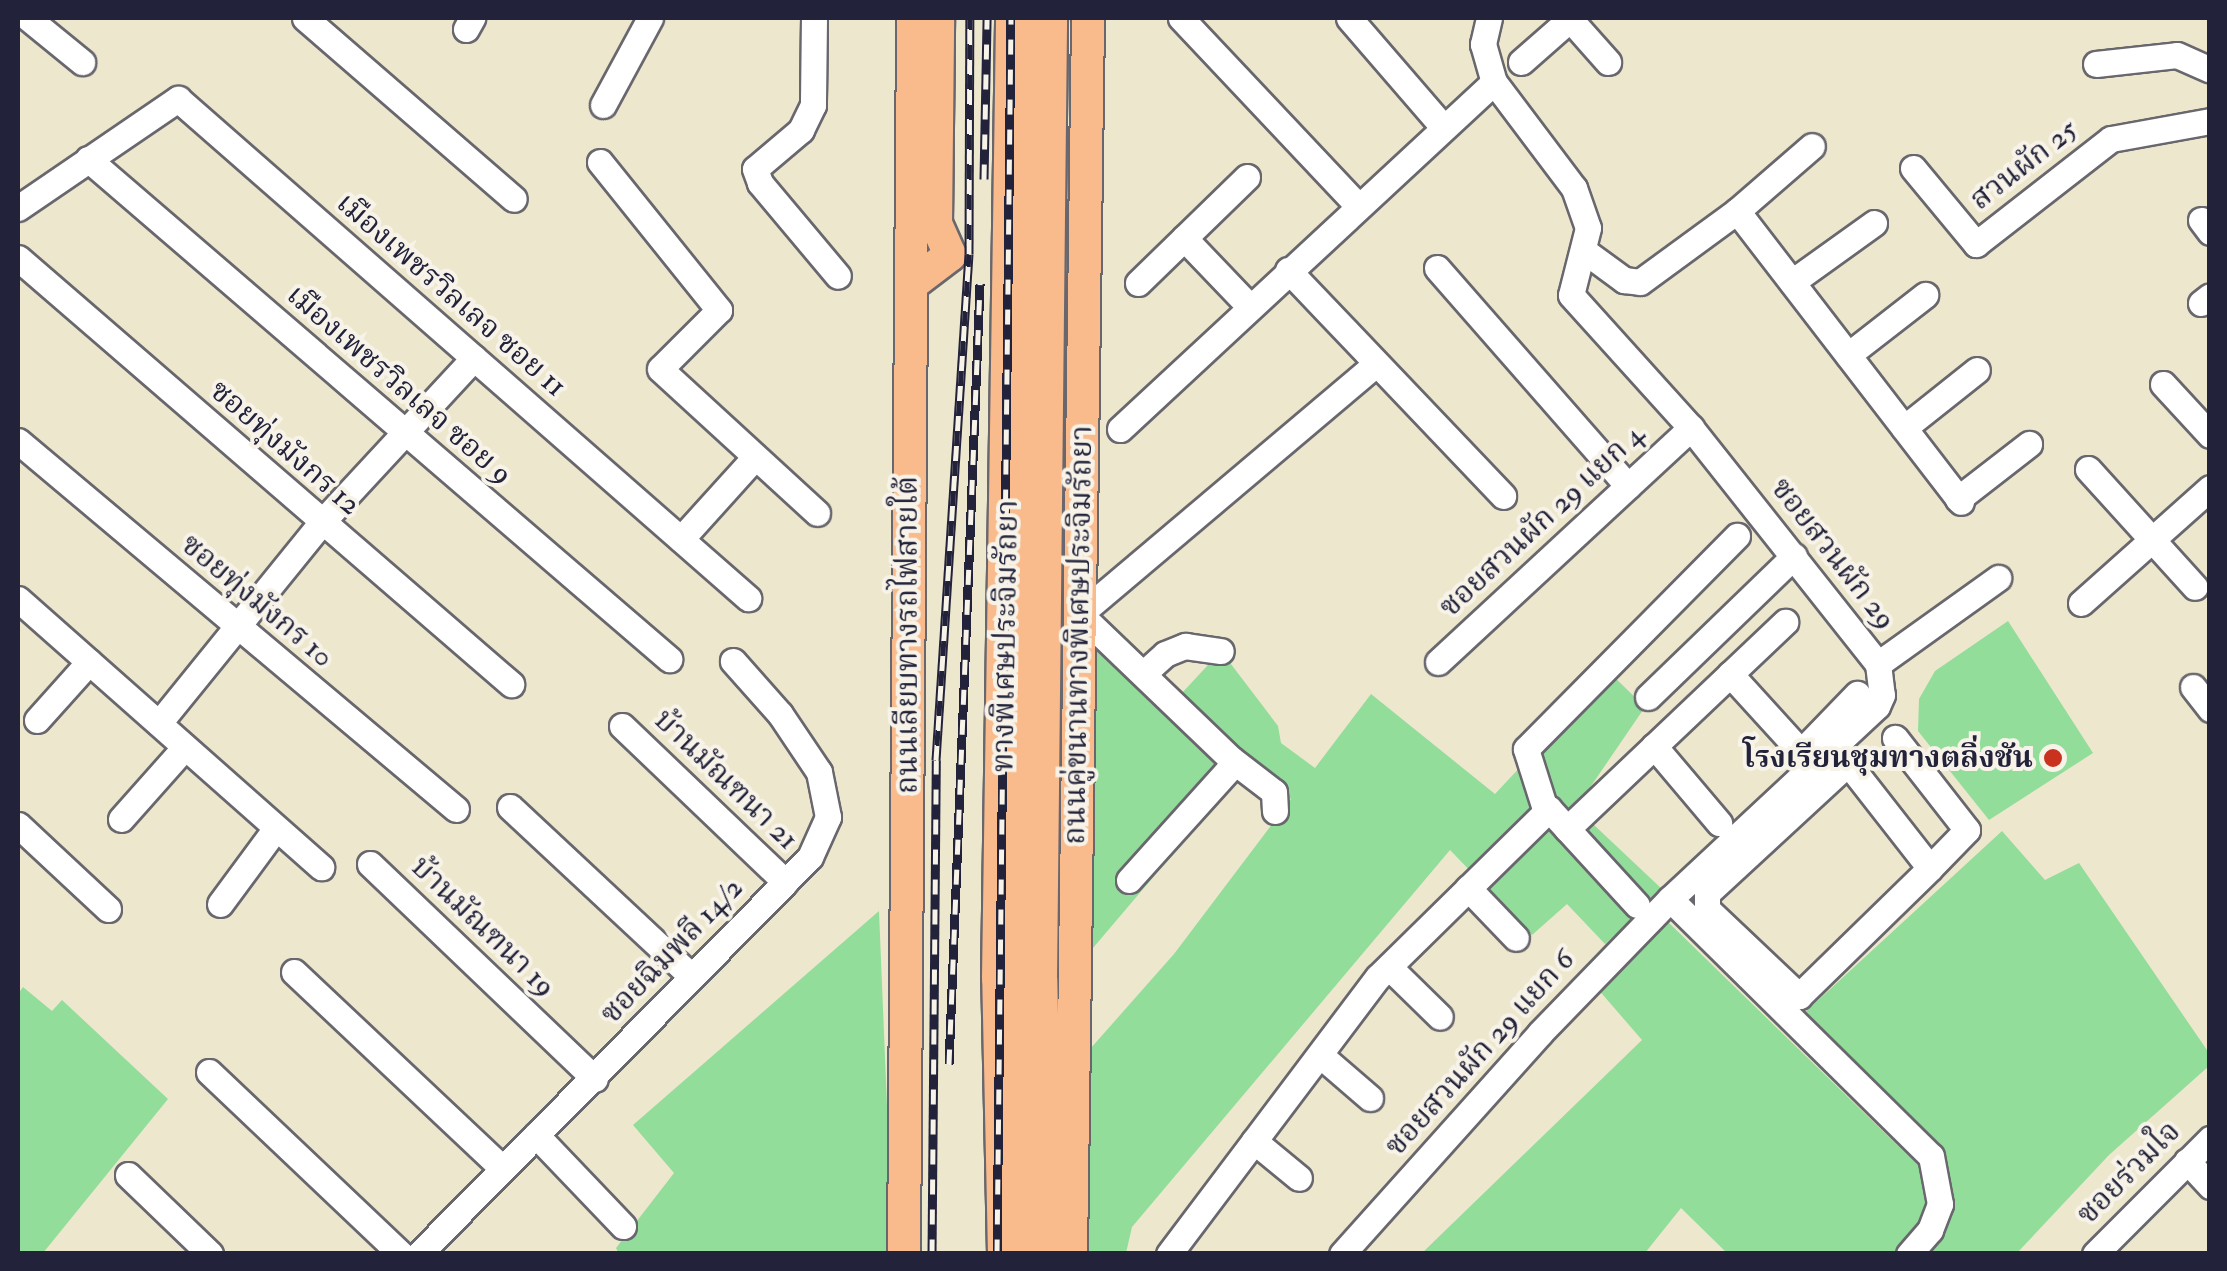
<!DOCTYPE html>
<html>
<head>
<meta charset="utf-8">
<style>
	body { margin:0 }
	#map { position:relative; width:2227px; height:1271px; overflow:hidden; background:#ede7cd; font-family:"IM FELL Double Pica","Noto Serif Thai",serif }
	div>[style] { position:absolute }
	.green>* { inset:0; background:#92dd9a }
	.roads { filter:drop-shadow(2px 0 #69676e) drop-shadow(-2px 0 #69676e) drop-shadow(0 2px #69676e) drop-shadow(0 -2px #69676e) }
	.minor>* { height:25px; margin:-12.5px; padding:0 12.5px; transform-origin:12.5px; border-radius:12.5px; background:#fff }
	.major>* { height:32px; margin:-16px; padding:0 16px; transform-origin:16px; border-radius:16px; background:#fabb8c }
	.highway>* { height:38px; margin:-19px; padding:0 19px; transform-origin:19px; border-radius:19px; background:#fabb8c }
	.rail>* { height:9px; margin-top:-4.5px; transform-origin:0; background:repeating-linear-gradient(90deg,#f7f3e8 0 15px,#22223b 0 30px); box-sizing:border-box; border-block:2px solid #22223b }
	.dots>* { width:28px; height:28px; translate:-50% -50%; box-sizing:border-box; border:5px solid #f7f3e8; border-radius:50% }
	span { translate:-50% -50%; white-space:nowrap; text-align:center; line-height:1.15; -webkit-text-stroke:8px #f7f3e8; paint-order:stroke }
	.street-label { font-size:30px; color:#22223b }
	.poi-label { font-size:30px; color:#22223b; font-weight:700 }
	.right { translate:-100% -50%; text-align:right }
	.frame { position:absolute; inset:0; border:20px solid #22223b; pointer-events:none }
</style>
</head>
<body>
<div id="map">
	<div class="green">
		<div style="clip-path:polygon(2008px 621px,2093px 753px,1989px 820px,1918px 731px,1919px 699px,1935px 671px)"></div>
		<div style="clip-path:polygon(1104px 647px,1169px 707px,1221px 651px,1278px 726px,1281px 743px,1315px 768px,1371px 694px,1495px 794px,1609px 672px,1645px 707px,1576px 808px,1663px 890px,1605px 944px,1567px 904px,1532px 935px,1450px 850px,1132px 1227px,1126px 1253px,1088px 1253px,1083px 1057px,1174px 954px,1291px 799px,1252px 761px,1087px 955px,1091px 648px)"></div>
		<div style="clip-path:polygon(2002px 831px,2045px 880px,2079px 863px,2209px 1053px,2209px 1066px,2109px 1155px,2017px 1253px,1922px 1253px,1947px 1224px,1948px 1175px,1937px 1146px,1802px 1015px)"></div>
		<div style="clip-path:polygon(879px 911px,893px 1253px,619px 1254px,616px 1248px,674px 1173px,633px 1125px)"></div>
		<div style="clip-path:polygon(1667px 921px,1928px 1175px,1936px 1214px,1898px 1253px,1727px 1253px,1681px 1208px,1645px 1253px,1421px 1254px,1642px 1040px,1597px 988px)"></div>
		<div style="clip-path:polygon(23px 987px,52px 1011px,62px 1000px,168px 1099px,43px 1253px,18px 1253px,18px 994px)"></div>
	</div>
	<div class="roads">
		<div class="minor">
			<div style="left:28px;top:18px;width:70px;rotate:39.2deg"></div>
			<div style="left:305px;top:18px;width:276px;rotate:40.9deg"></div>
			<div style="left:814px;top:18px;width:87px;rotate:90.7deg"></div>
			<div style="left:813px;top:105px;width:28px;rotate:116deg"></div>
			<div style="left:801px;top:130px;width:60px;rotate:139.7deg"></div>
			<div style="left:755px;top:169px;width:15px;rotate:70deg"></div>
			<div style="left:760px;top:183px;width:121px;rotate:50deg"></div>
			<div style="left:1181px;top:18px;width:258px;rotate:46.7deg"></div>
			<div style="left:1349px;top:18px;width:145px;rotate:49.2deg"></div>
			<div style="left:1489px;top:18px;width:27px;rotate:103deg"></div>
			<div style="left:1483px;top:44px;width:40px;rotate:74deg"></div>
			<div style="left:1494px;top:82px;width:133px;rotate:53deg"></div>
			<div style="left:1574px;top:188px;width:42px;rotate:70.7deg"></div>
			<div style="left:1588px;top:228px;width:69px;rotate:104.2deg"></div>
			<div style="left:1571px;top:295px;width:179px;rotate:47.9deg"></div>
			<div style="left:1691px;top:428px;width:301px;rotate:51.6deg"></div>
			<div style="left:1878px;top:664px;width:31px;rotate:83deg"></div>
			<div style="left:1882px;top:695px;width:12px;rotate:114deg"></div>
			<div style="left:1877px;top:706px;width:283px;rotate:137deg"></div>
			<div style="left:1670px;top:899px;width:366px;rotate:44.6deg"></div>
			<div style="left:1931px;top:1156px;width:49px;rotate:79.4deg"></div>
			<div style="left:1940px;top:1204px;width:28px;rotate:111deg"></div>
			<div style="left:1930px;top:1230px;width:32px;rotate:131deg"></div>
			<div style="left:1569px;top:18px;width:59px;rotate:48.4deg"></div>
			<div style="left:466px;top:29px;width:13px;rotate:-61deg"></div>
			<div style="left:1521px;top:62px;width:65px;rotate:-41.3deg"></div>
			<div style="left:2096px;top:64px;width:81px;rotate:-6.3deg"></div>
			<div style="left:2177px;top:55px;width:36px;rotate:24deg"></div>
			<div style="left:603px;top:105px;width:99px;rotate:-61.6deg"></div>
			<div style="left:88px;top:159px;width:767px;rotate:40.71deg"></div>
			<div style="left:600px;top:162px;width:190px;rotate:51.2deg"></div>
			<div style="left:719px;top:310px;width:83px;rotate:135deg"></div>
			<div style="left:660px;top:369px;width:213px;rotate:42.5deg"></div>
			<div style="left:1913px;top:168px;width:99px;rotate:50.3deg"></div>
			<div style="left:1976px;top:244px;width:171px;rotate:-37.9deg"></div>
			<div style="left:2111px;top:139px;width:101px;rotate:-10.3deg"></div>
			<div style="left:18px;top:208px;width:194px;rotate:-34.3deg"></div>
			<div style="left:178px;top:99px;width:758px;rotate:41.2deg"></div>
			<div style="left:1737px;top:211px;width:99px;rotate:-40.9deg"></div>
			<div style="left:2201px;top:220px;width:15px;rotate:53deg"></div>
			<div style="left:1184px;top:238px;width:95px;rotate:46.3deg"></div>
			<div style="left:1583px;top:250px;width:51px;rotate:36.2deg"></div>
			<div style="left:1624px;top:280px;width:16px;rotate:7deg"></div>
			<div style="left:1640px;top:282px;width:120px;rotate:-36.2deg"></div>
			<div style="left:1737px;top:211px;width:367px;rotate:52.4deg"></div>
			<div style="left:18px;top:258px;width:652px;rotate:40.83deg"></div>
			<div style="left:1437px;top:268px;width:290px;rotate:48.8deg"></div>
			<div style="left:1288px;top:270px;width:312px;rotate:46.4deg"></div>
			<div style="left:1792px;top:282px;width:101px;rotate:-35.7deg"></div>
			<div style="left:1138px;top:283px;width:152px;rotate:-44.2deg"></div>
			<div style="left:2201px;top:303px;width:11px;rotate:-38deg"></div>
			<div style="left:1848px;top:355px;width:98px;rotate:-37.9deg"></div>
			<div style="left:2163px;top:384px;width:69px;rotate:47.3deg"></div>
			<div style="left:1904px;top:428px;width:93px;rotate:-38.5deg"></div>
			<div style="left:1120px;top:429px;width:510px;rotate:-42.86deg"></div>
			<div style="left:18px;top:441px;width:572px;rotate:40.04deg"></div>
			<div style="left:2088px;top:469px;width:159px;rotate:47.8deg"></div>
			<div style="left:1958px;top:499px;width:90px;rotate:-37.8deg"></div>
			<div style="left:681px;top:539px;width:110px;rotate:-47.9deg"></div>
			<div style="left:18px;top:599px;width:405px;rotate:41.5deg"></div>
			<div style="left:2081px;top:603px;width:173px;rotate:-41.7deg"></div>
			<div style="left:1438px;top:662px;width:345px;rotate:-42.8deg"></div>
			<div style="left:1878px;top:664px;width:148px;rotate:-35.6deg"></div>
			<div style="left:1144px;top:673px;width:28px;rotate:-42deg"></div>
			<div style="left:1165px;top:654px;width:22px;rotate:-22deg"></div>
			<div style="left:1185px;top:646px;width:36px;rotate:8deg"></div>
			<div style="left:1730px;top:674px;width:105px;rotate:47.7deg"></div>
			<div style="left:1801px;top:752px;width:81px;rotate:-46deg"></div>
			<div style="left:2193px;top:687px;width:28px;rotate:52deg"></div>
			<div style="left:1648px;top:697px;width:203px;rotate:-44deg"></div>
			<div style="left:37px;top:720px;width:78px;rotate:-48.1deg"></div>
			<div style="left:159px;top:723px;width:257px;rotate:-51deg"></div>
			<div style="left:321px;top:523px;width:225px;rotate:-47.2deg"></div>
			<div style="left:622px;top:726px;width:226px;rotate:43.7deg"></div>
			<div style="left:1654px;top:746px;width:101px;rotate:49.8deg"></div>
			<div style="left:1840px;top:753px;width:146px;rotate:52deg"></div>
			<div style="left:1930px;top:868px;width:53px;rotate:-45.8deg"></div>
			<div style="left:1967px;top:830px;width:117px;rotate:-128deg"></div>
			<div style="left:1231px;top:759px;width:54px;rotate:37.5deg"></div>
			<div style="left:1274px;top:792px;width:19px;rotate:87deg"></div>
			<div style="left:1848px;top:763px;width:192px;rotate:137.3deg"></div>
			<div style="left:1707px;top:893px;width:16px;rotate:90deg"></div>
			<div style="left:1707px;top:909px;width:127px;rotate:43.4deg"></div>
			<div style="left:1799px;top:996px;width:183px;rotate:-44.3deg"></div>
			<div style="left:510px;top:807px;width:246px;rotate:43deg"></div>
			<div style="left:1546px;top:812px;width:66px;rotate:-107.6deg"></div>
			<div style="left:1526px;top:749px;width:300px;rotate:-45.3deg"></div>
			<div style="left:121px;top:819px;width:96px;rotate:-48.4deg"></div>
			<div style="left:18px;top:825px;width:123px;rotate:43deg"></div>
			<div style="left:1567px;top:829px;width:301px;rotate:-43.5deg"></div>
			<div style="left:370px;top:864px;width:311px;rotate:43.7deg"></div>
			<div style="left:1129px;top:880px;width:149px;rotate:-48deg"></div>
			<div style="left:1229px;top:769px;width:10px;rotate:-79deg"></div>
			<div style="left:1231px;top:759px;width:209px;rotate:-136.2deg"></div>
			<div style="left:1080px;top:614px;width:386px;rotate:-40.2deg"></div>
			<div style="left:1468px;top:888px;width:69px;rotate:46.2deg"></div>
			<div style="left:220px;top:904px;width:94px;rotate:-53.6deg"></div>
			<div style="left:1389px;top:967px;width:71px;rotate:44.4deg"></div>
			<div style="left:294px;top:972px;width:286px;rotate:43.3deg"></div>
			<div style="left:1320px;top:1055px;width:66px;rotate:40.7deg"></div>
			<div style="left:209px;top:1072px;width:265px;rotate:43.5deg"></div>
			<div style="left:536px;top:1135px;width:126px;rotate:46.3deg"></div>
			<div style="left:1254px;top:1141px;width:58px;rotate:39.4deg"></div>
			<div style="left:2187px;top:1161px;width:34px;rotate:47deg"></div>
			<div style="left:128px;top:1175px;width:114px;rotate:43.9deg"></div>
			<div style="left:419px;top:1254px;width:557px;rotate:-45.44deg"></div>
			<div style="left:810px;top:857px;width:44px;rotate:-65.8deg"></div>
			<div style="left:828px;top:817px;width:46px;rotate:-101.3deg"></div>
			<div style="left:819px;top:772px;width:70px;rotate:-123.9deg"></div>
			<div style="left:780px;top:714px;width:71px;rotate:-131.6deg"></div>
			<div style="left:1169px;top:1254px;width:347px;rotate:-53deg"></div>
			<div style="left:1378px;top:977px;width:240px;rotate:-44.5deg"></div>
			<div style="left:1549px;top:809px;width:130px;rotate:47.5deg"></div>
			<div style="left:1342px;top:1254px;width:297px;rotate:-48.1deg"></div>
			<div style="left:1540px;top:1033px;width:187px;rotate:-45.9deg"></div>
			<div style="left:2095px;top:1254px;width:163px;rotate:-45deg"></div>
		</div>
		<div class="major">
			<div style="left:912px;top:284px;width:48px;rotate:-37.3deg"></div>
			<div style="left:950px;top:255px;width:34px;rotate:-114deg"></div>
			<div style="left:936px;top:224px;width:206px;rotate:-89.4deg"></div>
			<div style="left:904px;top:1254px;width:1236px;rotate:-89.58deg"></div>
			<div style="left:1071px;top:1254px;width:1236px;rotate:-89.21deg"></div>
		</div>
		<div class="highway">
			<div style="left:1007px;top:1254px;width:276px;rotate:-91.2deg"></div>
			<div style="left:1001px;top:978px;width:960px;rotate:-89.16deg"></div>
			<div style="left:1044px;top:1254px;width:275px;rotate:-91.2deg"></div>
			<div style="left:1038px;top:979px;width:961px;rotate:-89.4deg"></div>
		</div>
	</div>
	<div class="rail">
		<div style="left:984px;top:179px;width:161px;rotate:-88.9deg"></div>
		<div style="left:949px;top:1064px;width:781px;rotate:-87.72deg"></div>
		<div style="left:932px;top:1254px;width:494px;rotate:-89.5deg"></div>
		<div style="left:936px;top:760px;width:507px;rotate:-86.27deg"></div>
		<div style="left:969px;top:254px;width:236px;rotate:-89.8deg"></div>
		<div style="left:997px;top:1254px;width:1236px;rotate:-89.35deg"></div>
	</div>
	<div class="dots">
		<div style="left:2053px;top:758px;background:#c8321e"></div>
	</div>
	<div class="street-label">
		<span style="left:2024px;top:165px;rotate:-38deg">สวนผัก 25</span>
		<span style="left:451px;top:295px;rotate:41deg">เมืองเพชรวิลเลจ ซอย 11</span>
		<span style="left:399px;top:385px;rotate:41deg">เมืองเพชรวิลเลจ ซอย 9</span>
		<span style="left:285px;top:448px;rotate:41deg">ซอยทุ่งมังกร 12</span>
		<span style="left:1542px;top:521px;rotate:-43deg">ซอยสวนผัก 29 แยก 4</span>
		<span style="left:1833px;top:554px;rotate:52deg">ซอยสวนผัก 29</span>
		<span style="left:257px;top:601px;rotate:40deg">ซอยทุ่งมังกร 10</span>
		<span style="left:908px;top:635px;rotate:-90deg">ถนนเลียบทางรถไฟสายใต้</span>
		<span style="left:1079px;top:635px;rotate:-89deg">ถนนคู่ขนานทางพิเศษประจิมรัถยา</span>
		<span style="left:1006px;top:636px;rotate:-89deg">ทางพิเศษประจิมรัถยา</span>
		<span style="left:726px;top:780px;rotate:44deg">บ้านมัณฑนา 21</span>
		<span style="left:483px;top:927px;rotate:44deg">บ้านมัณฑนา 19</span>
		<span style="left:672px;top:951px;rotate:-46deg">ซอยฉิมพลี 14/2</span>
		<span style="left:1480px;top:1053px;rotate:-48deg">ซอยสวนผัก 29 แยก 6</span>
		<span style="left:2129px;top:1173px;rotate:-45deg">ซอยร่วมใจ</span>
	</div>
	<div class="poi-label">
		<span class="right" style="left:2033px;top:758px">โรงเรียนชุมทางตลิ่งชัน</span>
	</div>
	<div class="frame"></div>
</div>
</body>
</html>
